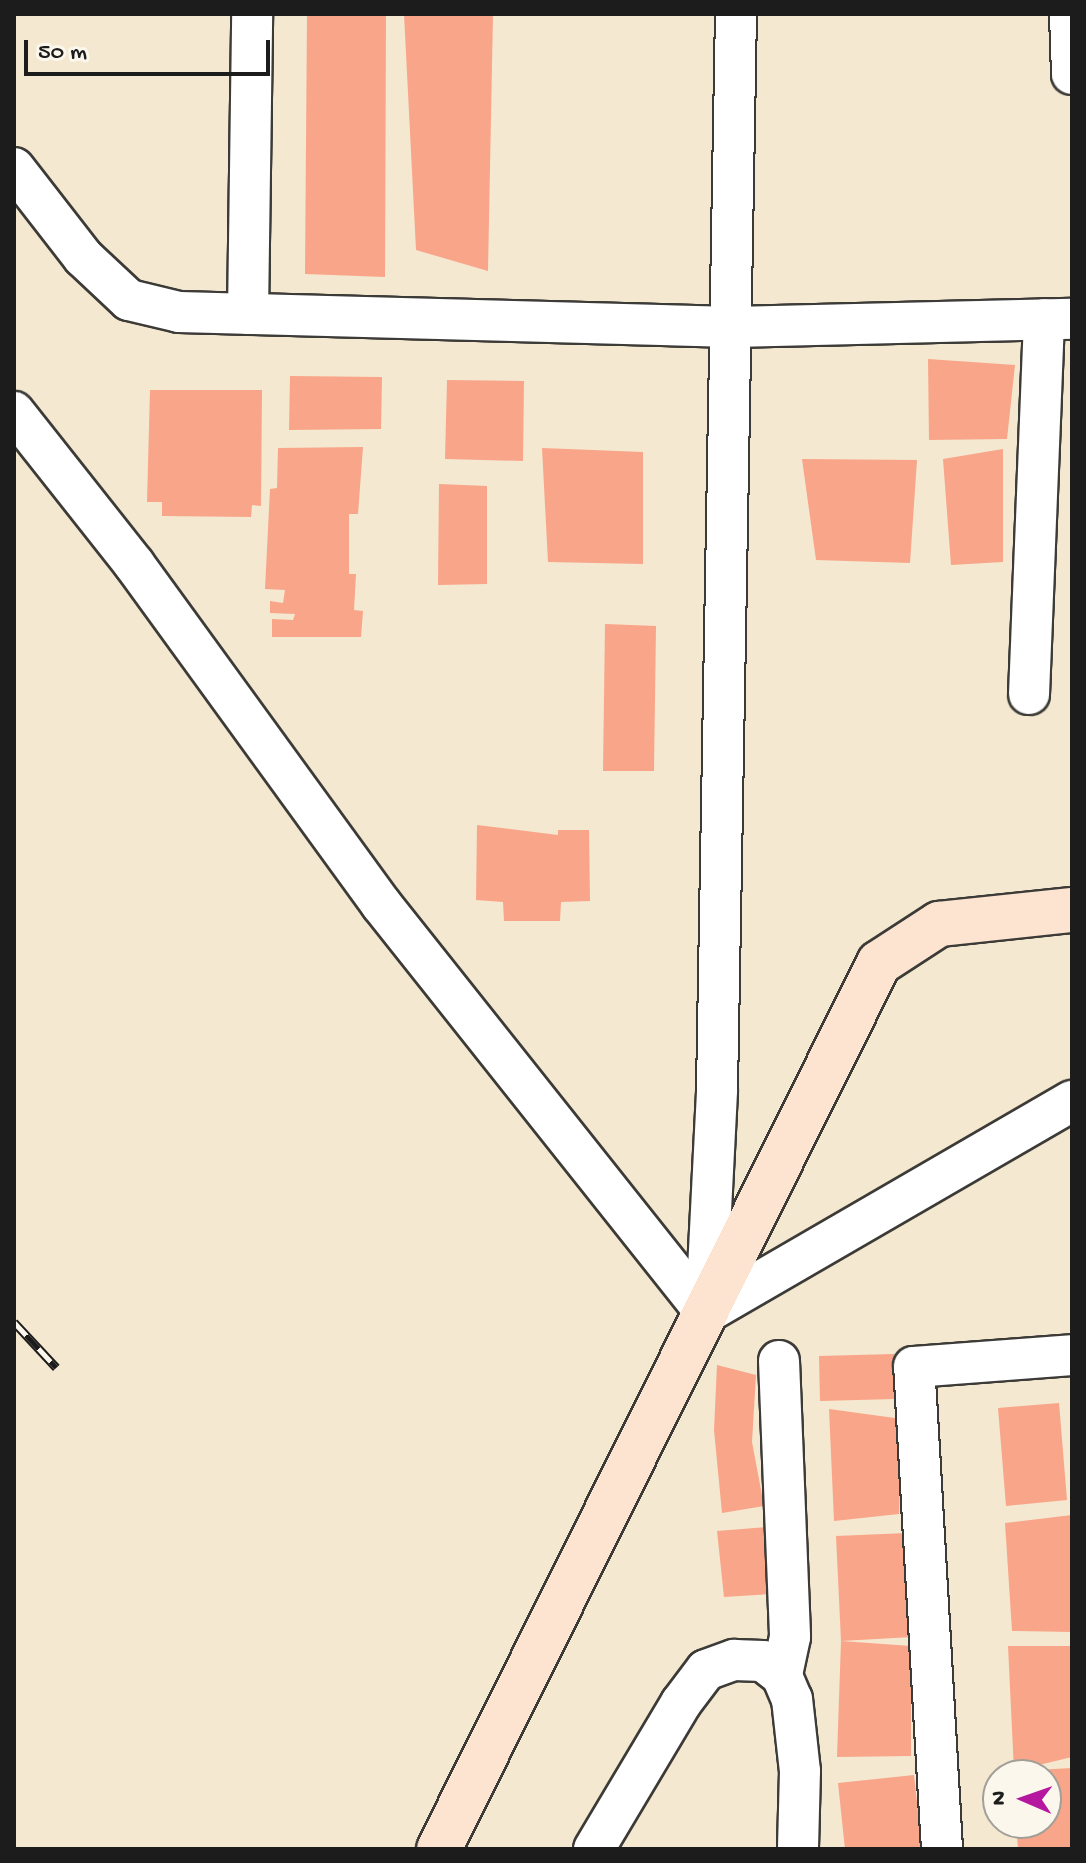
<!DOCTYPE html>
<html>
<head>
<meta charset="utf-8">
<style>
	body { margin:0 }
	#map { position:relative; width:1086px; height:1863px; overflow:hidden; background:#f4e8d0; font-family:"Gochi Hand",sans-serif }
	div>[style] { position:absolute }
	.building>* { inset:0; background:#f9a589 }
	.roads { filter:drop-shadow(2px 0 #3c3b37) drop-shadow(-2px 0 #3c3b37) drop-shadow(0 2px #3c3b37) drop-shadow(0 -2px #3c3b37) }
	.minor>* { height:40px; margin:-20px; padding:0 20px; transform-origin:20px; border-radius:20px; background:#fff }
	.secondary>* { height:44px; margin:-22px; padding:0 22px; transform-origin:22px; border-radius:22px; background:#fde4d1 }
	.rail>* { height:9px; margin-top:-4.5px; transform-origin:0; background:repeating-linear-gradient(90deg,#fbf7ec 0 18px,#1c1c1c 0 36px); box-sizing:border-box; border-block:2px solid #1c1c1c }
	span { translate:-50% -50%; white-space:nowrap; text-align:center; line-height:1.15; -webkit-text-stroke:8px #fbf7ec; paint-order:stroke }
	.frame { position:absolute; inset:0; border:16px solid #1c1c1c; pointer-events:none }
	.north { position:absolute; left:982px; top:1759px; width:80px; height:80px; box-sizing:border-box; background:#fbf7ec; border:2px solid #a29f99; border-radius:50%; rotate:272deg; font-size:22px; font-weight:700; line-height:32px; text-align:center; color:#1c1c1c }
	.north::after { content:''; display:block; margin:auto; width:28px; height:36px; background:#b5179e; clip-path:polygon(50% 0,100% 100%,50% 72%,0 100%) }
	.scale { position:absolute; left:24px; top:40px; width:246px; height:36px; box-sizing:border-box; border:4px solid #1c1c1c; border-top:0; padding-left:10px; font-size:24px; line-height:28px; white-space:nowrap; color:#1c1c1c; -webkit-text-stroke:6px #fbf7ec; paint-order:stroke }
</style>
</head>
<body>
<div id="map">
	<div class="building">
		<div style="clip-path:polygon(307px 14px,386px 14px,385px 277px,305px 274px)"></div>
		<div style="clip-path:polygon(404px 14px,493px 14px,488px 271px,416px 250px)"></div>
		<div style="clip-path:polygon(928px 359px,1015px 365px,1007px 439px,929px 440px)"></div>
		<div style="clip-path:polygon(290px 376px,382px 377px,381px 429px,289px 430px)"></div>
		<div style="clip-path:polygon(447px 380px,524px 381px,523px 461px,445px 459px)"></div>
		<div style="clip-path:polygon(150px 390px,262px 390px,261px 506px,252px 505px,251px 517px,162px 516px,162px 502px,147px 502px)"></div>
		<div style="clip-path:polygon(363px 447px,358px 514px,349px 514px,349px 574px,356px 574px,354px 610px,363px 611px,361px 637px,272px 637px,272px 619px,293px 620px,295px 614px,270px 613px,270px 601px,283px 603px,285px 590px,265px 589px,270px 489px,277px 488px,278px 448px)"></div>
		<div style="clip-path:polygon(542px 448px,643px 452px,643px 564px,548px 562px)"></div>
		<div style="clip-path:polygon(1003px 449px,1003px 562px,951px 565px,943px 459px)"></div>
		<div style="clip-path:polygon(802px 459px,917px 460px,910px 563px,816px 560px)"></div>
		<div style="clip-path:polygon(439px 484px,487px 486px,487px 584px,438px 585px)"></div>
		<div style="clip-path:polygon(605px 624px,656px 626px,654px 771px,603px 771px)"></div>
		<div style="clip-path:polygon(477px 825px,558px 835px,558px 830px,589px 830px,590px 901px,561px 902px,560px 921px,504px 921px,503px 902px,476px 900px)"></div>
		<div style="clip-path:polygon(894px 1354px,895px 1399px,820px 1401px,819px 1356px)"></div>
		<div style="clip-path:polygon(717px 1365px,756px 1375px,752px 1442px,764px 1506px,722px 1513px,714px 1430px)"></div>
		<div style="clip-path:polygon(1059px 1403px,1067px 1500px,1006px 1506px,998px 1408px)"></div>
		<div style="clip-path:polygon(829px 1409px,902px 1419px,899px 1514px,834px 1521px)"></div>
		<div style="clip-path:polygon(1072px 1515px,1072px 1632px,1012px 1631px,1005px 1523px)"></div>
		<div style="clip-path:polygon(767px 1527px,770px 1594px,724px 1597px,717px 1531px)"></div>
		<div style="clip-path:polygon(907px 1533px,912px 1637px,841px 1641px,836px 1536px)"></div>
		<div style="clip-path:polygon(841px 1641px,911px 1646px,911px 1756px,837px 1757px)"></div>
		<div style="clip-path:polygon(1008px 1646px,1072px 1646px,1072px 1757px,1014px 1771px)"></div>
		<div style="clip-path:polygon(1072px 1768px,1072px 1849px,1018px 1849px,1016px 1823px,1046px 1823px,1046px 1775px,1014px 1775px,1014px 1771px)"></div>
		<div style="clip-path:polygon(914px 1775px,922px 1849px,845px 1849px,838px 1783px)"></div>
	</div>
	<div class="roads">
		<div class="minor">
			<div style="left:1070px;top:14px;width:60px;rotate:88.1deg"></div>
			<div style="left:14px;top:168px;width:113px;rotate:52.2deg"></div>
			<div style="left:83px;top:257px;width:63px;rotate:43.1deg"></div>
			<div style="left:129px;top:300px;width:51px;rotate:13.5deg"></div>
			<div style="left:179px;top:312px;width:554px;rotate:1.55deg"></div>
			<div style="left:733px;top:327px;width:339px;rotate:-1.4deg"></div>
			<div style="left:248px;top:314px;width:300px;rotate:-89.2deg"></div>
			<div style="left:14px;top:412px;width:194px;rotate:51.7deg"></div>
			<div style="left:134px;top:564px;width:420px;rotate:54deg"></div>
			<div style="left:381px;top:904px;width:522px;rotate:51.53deg"></div>
			<div style="left:1029px;top:694px;width:375px;rotate:-87.7deg"></div>
			<div style="left:706px;top:1309px;width:220px;rotate:-87.1deg"></div>
			<div style="left:717px;top:1089px;width:1075px;rotate:-88.99deg"></div>
			<div style="left:706px;top:1313px;width:423px;rotate:-30.1deg"></div>
			<div style="left:779px;top:1361px;width:276px;rotate:87.7deg"></div>
			<div style="left:790px;top:1637px;width:40px;rotate:102deg"></div>
			<div style="left:594px;top:1849px;width:170px;rotate:-59.2deg"></div>
			<div style="left:681px;top:1703px;width:41px;rotate:-52.9deg"></div>
			<div style="left:706px;top:1670px;width:30px;rotate:-20deg"></div>
			<div style="left:734px;top:1660px;width:29px;rotate:2deg"></div>
			<div style="left:763px;top:1661px;width:24px;rotate:38deg"></div>
			<div style="left:782px;top:1676px;width:25px;rotate:67deg"></div>
			<div style="left:792px;top:1699px;width:72px;rotate:83.7deg"></div>
			<div style="left:800px;top:1771px;width:78px;rotate:91.5deg"></div>
			<div style="left:942px;top:1849px;width:483px;rotate:-93.3deg"></div>
			<div style="left:914px;top:1367px;width:158px;rotate:-4.3deg"></div>
		</div>
		<div class="secondary">
			<div style="left:439px;top:1849px;width:989px;rotate:-63.59deg"></div>
			<div style="left:879px;top:963px;width:72px;rotate:-33deg"></div>
			<div style="left:939px;top:924px;width:134px;rotate:-6deg"></div>
		</div>
	</div>
	<div class="rail">
		<div style="left:14px;top:1322px;width:62px;rotate:47deg"></div>
	</div>
	<div class="frame"></div>
	<div class="north">N</div>
	<div class="scale">50 m</div>
</div>
</body>
</html>
